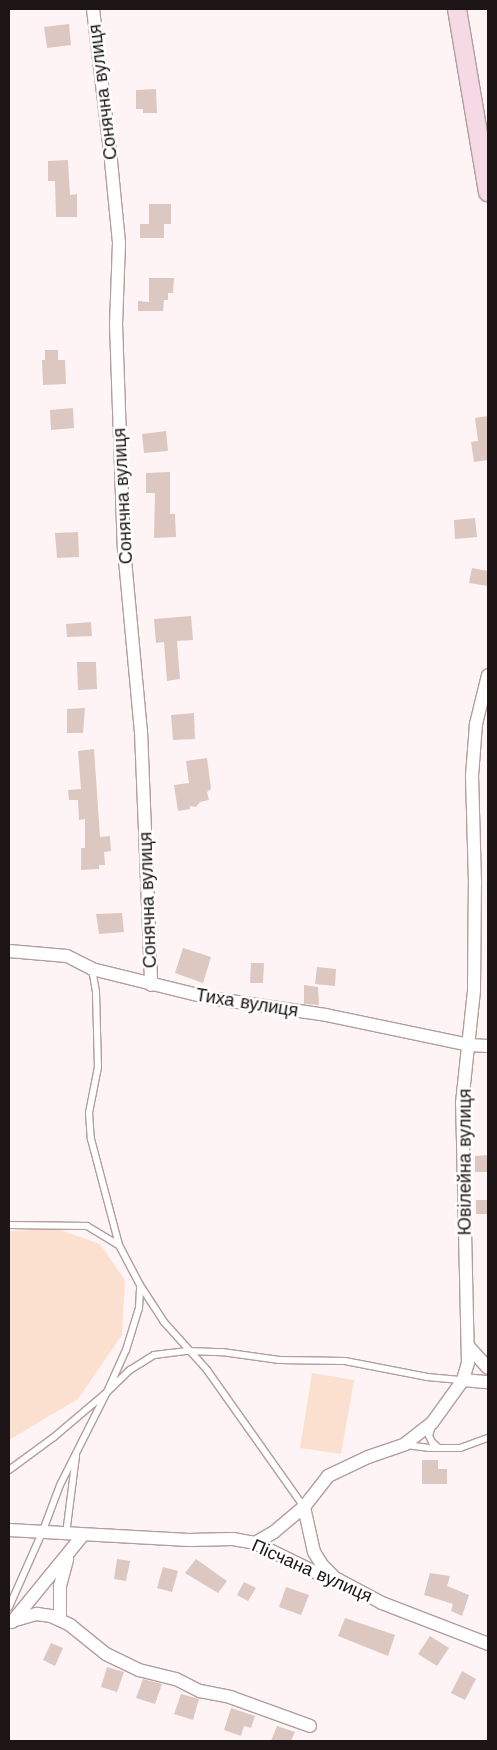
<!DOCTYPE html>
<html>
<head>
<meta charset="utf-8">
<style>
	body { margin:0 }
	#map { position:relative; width:497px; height:1750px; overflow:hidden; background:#fef4f5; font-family:"Work Sans",sans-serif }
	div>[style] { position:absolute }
	.green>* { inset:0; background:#fbe0cf }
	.building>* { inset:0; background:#ddc7c1 }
	.roads { filter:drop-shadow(1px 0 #b39d9e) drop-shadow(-1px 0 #b39d9e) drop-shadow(0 1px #b39d9e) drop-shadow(0 -1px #b39d9e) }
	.service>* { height:6px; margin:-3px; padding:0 3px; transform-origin:3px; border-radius:3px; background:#fff }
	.minor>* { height:12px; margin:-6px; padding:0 6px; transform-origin:6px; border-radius:6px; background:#fff }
	.secondary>* { height:18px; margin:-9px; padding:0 9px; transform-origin:9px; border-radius:9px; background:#f5d9e5 }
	span { translate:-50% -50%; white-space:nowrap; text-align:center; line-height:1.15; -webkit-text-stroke:5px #fff; paint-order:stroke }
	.street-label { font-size:18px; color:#1d1515 }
	.frame { position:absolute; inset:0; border:10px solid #1d1515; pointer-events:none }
</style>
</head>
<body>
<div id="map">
	<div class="green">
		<div style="clip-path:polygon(57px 1229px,100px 1244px,125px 1280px,122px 1335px,78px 1399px,9px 1440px,9px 1231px)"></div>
		<div style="clip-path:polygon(312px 1373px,354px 1380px,341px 1454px,300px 1448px)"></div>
	</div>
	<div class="building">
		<div style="clip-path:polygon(69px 24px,71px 45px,47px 48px,44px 27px)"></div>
		<div style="clip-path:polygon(156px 89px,157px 113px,143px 113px,143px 109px,136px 109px,136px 90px)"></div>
		<div style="clip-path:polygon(68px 160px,70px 195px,77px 194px,77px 217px,56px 217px,55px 181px,48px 181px,48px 161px)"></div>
		<div style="clip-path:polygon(149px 204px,171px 204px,171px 224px,164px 224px,164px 238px,140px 238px,140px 224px,149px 224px)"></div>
		<div style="clip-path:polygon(149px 278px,174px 278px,173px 293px,168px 293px,168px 300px,164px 300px,163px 311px,138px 311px,138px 301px,149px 302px)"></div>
		<div style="clip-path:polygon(45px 350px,58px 350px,58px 360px,65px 360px,66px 384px,43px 385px,42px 360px,45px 360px)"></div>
		<div style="clip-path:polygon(73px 408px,74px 428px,51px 430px,50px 410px)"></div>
		<div style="clip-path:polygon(488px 416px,488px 460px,474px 462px,471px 442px,478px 441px,475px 418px)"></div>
		<div style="clip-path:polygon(166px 431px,168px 451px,144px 453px,142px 434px)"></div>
		<div style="clip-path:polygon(170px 472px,170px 514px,175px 514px,176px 537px,154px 538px,155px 493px,146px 493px,146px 473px)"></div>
		<div style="clip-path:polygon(475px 518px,477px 537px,455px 539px,454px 520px)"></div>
		<div style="clip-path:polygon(78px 532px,79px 557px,57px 558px,55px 533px)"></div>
		<div style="clip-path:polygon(472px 568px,488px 571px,488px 586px,469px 583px)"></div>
		<div style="clip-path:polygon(191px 616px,193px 640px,177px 641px,180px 679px,167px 681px,164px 642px,156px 643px,154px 619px)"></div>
		<div style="clip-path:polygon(91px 622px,92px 636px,67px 637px,66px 624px)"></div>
		<div style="clip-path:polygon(77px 662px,96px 662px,97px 689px,78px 690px)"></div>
		<div style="clip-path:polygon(85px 708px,83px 733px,67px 733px,67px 709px)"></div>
		<div style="clip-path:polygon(194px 713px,195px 739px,173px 740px,171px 715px)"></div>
		<div style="clip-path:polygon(94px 749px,100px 837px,110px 836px,111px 851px,104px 852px,105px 865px,99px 865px,99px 869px,81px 870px,81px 848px,85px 848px,85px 819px,79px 820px,78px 800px,69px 800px,68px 790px,81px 789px,78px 751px)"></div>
		<div style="clip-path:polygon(207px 758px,211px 789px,207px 792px,209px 800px,200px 802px,196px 807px,190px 806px,190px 809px,178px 811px,174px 785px,189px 783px,186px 761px)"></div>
		<div style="clip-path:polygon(122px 913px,124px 932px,99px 934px,96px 914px)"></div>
		<div style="clip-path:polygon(183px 948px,211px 957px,203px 983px,175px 973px)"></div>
		<div style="clip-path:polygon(251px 963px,264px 963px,263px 983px,250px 983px)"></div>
		<div style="clip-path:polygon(317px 967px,336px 969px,335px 986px,315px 984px)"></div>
		<div style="clip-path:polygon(304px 985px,318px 987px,319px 1005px,304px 1004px)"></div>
		<div style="clip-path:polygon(488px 1155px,488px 1172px,475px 1172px,475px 1156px)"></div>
		<div style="clip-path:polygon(476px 1200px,488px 1200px,488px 1214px,476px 1214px)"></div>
		<div style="clip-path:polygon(422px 1460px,438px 1460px,438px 1469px,447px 1469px,447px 1484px,422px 1484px)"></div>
		<div style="clip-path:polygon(117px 1559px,130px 1561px,126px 1581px,114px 1579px)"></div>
		<div style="clip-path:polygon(196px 1559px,227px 1581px,218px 1593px,185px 1573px)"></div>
		<div style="clip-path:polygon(163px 1567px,178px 1571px,172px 1592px,157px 1588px)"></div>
		<div style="clip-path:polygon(430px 1573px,450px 1576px,447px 1586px,469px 1595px,462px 1616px,451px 1611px,453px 1604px,424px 1595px)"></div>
		<div style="clip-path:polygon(244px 1582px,256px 1588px,248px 1601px,237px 1595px)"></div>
		<div style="clip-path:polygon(286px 1587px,309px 1595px,301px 1615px,279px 1607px)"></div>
		<div style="clip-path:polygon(345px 1618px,395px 1635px,388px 1656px,338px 1636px)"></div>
		<div style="clip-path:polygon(430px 1636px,449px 1648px,437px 1666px,418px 1654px)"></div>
		<div style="clip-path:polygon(51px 1643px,63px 1648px,55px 1666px,43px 1660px)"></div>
		<div style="clip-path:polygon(107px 1667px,124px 1672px,117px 1692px,101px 1687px)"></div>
		<div style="clip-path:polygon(462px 1671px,476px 1679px,465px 1700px,451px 1693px)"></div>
		<div style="clip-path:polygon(143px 1679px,162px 1684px,155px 1704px,136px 1698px)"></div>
		<div style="clip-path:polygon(181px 1694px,199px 1699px,193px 1720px,174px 1714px)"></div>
		<div style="clip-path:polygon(231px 1708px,255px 1716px,251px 1728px,244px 1726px,241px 1736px,224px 1730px)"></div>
		<div style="clip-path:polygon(277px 1726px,295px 1732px,291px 1741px,271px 1741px)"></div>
	</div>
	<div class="roads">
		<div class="service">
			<div style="left:92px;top:969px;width:23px;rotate:80deg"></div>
			<div style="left:96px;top:992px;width:75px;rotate:88.5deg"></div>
			<div style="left:98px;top:1067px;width:47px;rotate:101.1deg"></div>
			<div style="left:89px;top:1113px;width:26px;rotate:86deg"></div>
			<div style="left:91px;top:1139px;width:110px;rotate:75.2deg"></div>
			<div style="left:9px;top:1225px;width:78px;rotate:0.7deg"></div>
			<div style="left:87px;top:1226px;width:37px;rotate:31deg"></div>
			<div style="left:119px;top:1245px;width:45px;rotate:62.3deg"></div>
			<div style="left:140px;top:1285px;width:44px;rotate:57deg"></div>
			<div style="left:164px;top:1322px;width:64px;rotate:48.1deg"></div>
			<div style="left:207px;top:1370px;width:168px;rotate:54.7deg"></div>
			<div style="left:432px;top:1425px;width:11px;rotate:105deg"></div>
			<div style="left:429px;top:1436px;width:7px;rotate:63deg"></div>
			<div style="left:432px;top:1442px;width:9px;rotate:41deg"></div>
			<div style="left:406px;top:1445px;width:24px;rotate:7deg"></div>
			<div style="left:430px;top:1448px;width:30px"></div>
			<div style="left:460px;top:1448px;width:30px;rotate:-20deg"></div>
			<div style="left:9px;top:1470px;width:56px;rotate:-36.3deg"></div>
			<div style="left:54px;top:1437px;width:70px;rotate:-40.3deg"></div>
			<div style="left:107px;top:1392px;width:46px;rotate:-65.7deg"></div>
			<div style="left:126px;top:1350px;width:44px;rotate:-72.8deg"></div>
			<div style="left:139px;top:1308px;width:22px;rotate:-87deg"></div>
			<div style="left:66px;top:1534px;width:79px;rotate:-82.7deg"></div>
			<div style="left:9px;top:1607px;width:81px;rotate:-66deg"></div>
			<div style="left:42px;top:1533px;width:51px;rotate:-69.4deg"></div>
			<div style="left:60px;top:1485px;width:104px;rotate:-63.2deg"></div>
			<div style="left:107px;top:1392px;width:32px;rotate:-44deg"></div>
			<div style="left:130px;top:1370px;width:28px;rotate:-32deg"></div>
			<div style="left:154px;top:1355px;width:34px;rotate:-7deg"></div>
			<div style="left:188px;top:1351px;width:34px;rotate:2deg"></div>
			<div style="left:222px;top:1352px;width:58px;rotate:8deg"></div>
			<div style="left:279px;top:1360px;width:66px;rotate:0.9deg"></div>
			<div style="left:345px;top:1361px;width:84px;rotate:11deg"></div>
			<div style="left:427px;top:1377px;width:36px;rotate:5deg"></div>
		</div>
		<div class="minor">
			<div style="left:93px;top:9px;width:153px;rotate:83.2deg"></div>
			<div style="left:111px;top:161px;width:82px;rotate:84.4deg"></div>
			<div style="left:119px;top:243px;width:81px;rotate:92.1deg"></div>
			<div style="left:116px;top:324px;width:225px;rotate:88deg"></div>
			<div style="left:124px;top:549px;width:183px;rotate:84.7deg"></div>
			<div style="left:141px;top:731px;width:254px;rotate:87.7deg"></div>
			<div style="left:9px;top:951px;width:58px;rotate:4.9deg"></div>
			<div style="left:67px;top:956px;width:28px;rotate:27deg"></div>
			<div style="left:92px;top:969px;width:122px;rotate:13.8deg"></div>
			<div style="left:210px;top:998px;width:117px;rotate:8.3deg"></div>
			<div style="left:326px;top:1015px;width:146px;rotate:11.8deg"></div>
			<div style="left:469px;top:1045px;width:19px;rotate:3deg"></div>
			<div style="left:469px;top:1347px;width:28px;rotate:48deg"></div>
			<div style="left:463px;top:1380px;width:25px;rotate:5deg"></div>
			<div style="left:304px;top:1507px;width:46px;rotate:77.5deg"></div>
			<div style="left:314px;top:1552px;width:15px;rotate:58deg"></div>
			<div style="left:322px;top:1565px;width:16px;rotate:45deg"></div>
			<div style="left:9px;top:1530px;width:180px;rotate:3.2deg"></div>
			<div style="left:189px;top:1540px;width:44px;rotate:-1.3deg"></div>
			<div style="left:233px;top:1539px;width:22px;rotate:10deg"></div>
			<div style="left:255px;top:1543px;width:69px;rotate:25.8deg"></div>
			<div style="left:317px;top:1573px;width:21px;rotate:17deg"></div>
			<div style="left:337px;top:1579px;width:51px;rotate:28.1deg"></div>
			<div style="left:382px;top:1603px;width:114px;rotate:21.1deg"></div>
			<div style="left:255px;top:1543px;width:22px;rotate:-30deg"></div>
			<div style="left:274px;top:1532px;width:39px;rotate:-40deg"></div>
			<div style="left:304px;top:1507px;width:39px;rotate:-52deg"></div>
			<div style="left:328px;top:1476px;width:44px;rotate:-25.4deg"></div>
			<div style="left:368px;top:1457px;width:39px;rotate:-19deg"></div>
			<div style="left:405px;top:1444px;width:34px;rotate:-38deg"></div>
			<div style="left:432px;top:1423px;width:53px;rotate:-54.2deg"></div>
			<div style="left:463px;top:1380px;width:18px;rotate:-74deg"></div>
			<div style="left:468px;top:1363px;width:260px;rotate:-91.3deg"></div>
			<div style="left:462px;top:1103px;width:114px;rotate:-83.9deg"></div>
			<div style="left:474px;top:990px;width:107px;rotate:-89.5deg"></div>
			<div style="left:475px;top:883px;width:107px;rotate:-91.6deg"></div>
			<div style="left:472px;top:776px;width:52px;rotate:-85.6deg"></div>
			<div style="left:476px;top:724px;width:50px;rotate:-76.2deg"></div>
			<div style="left:60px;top:1620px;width:34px;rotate:-90deg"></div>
			<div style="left:60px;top:1586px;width:28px;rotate:-75deg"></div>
			<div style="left:12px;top:1621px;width:26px;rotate:-16deg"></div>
			<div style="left:37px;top:1614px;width:14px;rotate:8deg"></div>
			<div style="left:51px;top:1616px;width:21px;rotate:25deg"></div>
			<div style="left:70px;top:1625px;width:46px;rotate:38.9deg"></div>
			<div style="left:106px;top:1654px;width:37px;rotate:26deg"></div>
			<div style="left:139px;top:1670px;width:38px;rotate:14deg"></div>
			<div style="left:176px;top:1679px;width:27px;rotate:27deg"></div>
			<div style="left:200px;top:1691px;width:31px;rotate:11deg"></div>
			<div style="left:230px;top:1697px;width:85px;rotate:19.9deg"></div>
			<div style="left:12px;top:1622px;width:112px;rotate:-50.8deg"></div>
		</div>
		<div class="secondary">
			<div style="left:457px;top:9px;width:186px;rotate:80.4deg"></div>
		</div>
	</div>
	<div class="street-label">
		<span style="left:103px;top:92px;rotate:-97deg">Сонячна вулиця</span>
		<span style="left:123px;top:496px;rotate:-93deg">Сонячна вулиця</span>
		<span style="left:148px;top:900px;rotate:-92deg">Сонячна вулиця</span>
		<span style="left:247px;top:1003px;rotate:9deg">Тиха вулиця</span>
		<span style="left:465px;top:1162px;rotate:-90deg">Ювілейна вулиця</span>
		<span style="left:312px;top:1571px;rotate:24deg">Пісчана вулиця</span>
	</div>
	<div class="frame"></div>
</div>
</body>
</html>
